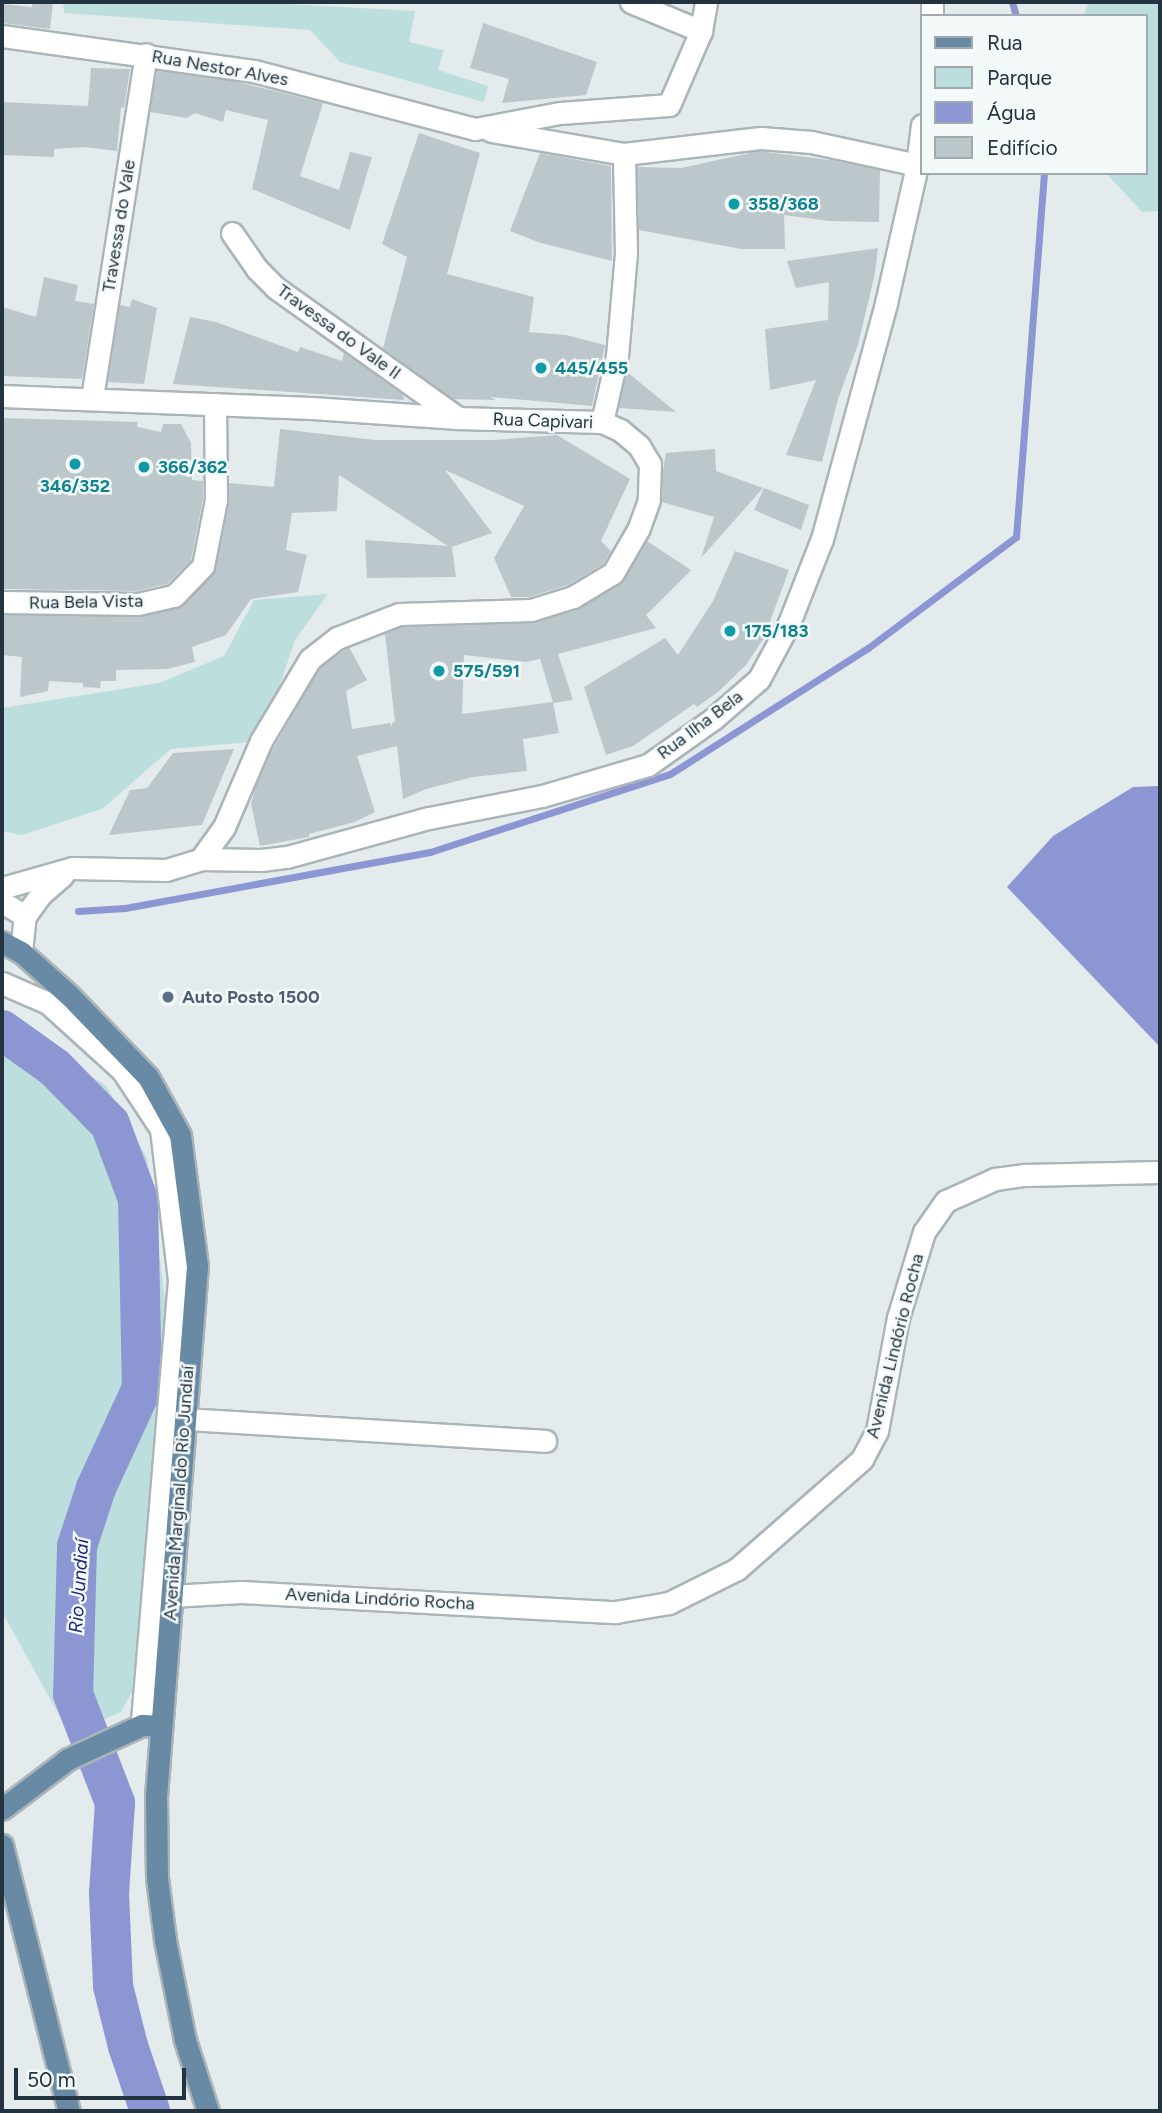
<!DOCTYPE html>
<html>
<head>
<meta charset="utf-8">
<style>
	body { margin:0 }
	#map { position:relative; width:1162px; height:2113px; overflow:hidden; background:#e4ebed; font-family:Figtree,sans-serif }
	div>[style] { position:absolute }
	.green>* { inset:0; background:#bcdfdd }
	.water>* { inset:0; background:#8b96d3 }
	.stream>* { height:7px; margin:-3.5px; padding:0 3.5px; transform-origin:3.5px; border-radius:3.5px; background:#8b96d3 }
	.river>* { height:40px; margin:-20px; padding:0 20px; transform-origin:20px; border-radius:20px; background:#8b96d3 }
	.building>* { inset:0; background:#bcc7cb }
	.roads { filter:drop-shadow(2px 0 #aab4b9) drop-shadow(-2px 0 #aab4b9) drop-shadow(0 2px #aab4b9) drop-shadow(0 -2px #aab4b9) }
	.minor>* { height:21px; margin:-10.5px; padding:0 10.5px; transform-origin:10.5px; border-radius:10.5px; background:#fff }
	.major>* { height:21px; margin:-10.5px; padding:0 10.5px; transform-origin:10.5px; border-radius:10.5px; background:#688aa4 }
	.dots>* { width:19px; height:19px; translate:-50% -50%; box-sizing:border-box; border:4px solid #f4f9fa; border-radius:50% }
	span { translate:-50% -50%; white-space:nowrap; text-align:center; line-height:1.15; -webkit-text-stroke:5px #f4f9fa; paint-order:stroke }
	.street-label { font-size:18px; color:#23333f }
	.culture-label { font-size:18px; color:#0d838f; font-weight:700 }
	.left { translate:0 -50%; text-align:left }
	.service-label { font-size:18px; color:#4e5e75; font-weight:700 }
	.water-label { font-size:19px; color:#1b297d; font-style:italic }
	.frame { position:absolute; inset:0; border:4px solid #23333f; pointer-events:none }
	.legend { position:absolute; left:920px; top:14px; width:228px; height:161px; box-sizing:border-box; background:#f4f9fa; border:2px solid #a0aaaf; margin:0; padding:9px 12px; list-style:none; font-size:21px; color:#23333f }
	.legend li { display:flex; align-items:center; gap:14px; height:35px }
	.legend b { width:35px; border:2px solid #a0aaaf }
	.scale { position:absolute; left:14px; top:2068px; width:172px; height:32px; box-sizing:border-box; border:4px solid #23333f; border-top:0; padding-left:9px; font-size:21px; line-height:24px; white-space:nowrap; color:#23333f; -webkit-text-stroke:5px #f4f9fa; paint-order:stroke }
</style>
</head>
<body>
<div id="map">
	<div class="green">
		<div style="clip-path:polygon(63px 2px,249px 2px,415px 11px,409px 42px,444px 50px,438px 70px,488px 86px,484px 102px,340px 62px,310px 30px,64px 13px)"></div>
		<div style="clip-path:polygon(1089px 2px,1160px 2px,1160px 211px,1142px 212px,1106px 173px,1146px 173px,1146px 16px,1083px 16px)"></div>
		<div style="clip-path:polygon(328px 594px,295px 640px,261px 741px,171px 749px,102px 809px,22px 835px,2px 831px,2px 708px,159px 683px,224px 656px,254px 600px)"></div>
		<div style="clip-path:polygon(2px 1016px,106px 1086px,147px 1158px,167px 1316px,132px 1692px,121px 1712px,70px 1735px,2px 1612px)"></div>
	</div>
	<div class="water">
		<div style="clip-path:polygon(1160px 786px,1160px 1047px,1007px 887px,1053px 836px,1133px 787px)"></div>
	</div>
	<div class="stream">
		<div style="left:1012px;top:2px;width:15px;rotate:74deg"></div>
		<div style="left:78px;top:911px;width:47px;rotate:-3.7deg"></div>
		<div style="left:125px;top:908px;width:310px;rotate:-10.4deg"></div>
		<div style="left:430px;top:852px;width:252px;rotate:-18deg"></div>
		<div style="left:670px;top:774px;width:235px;rotate:-32.5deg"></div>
		<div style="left:868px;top:648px;width:185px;rotate:-36.9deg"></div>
		<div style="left:1016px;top:537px;width:365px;rotate:-85.6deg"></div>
	</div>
	<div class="river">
		<div style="left:2px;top:1030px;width:65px;rotate:35.6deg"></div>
		<div style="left:55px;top:1068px;width:78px;rotate:45.5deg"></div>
		<div style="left:110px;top:1124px;width:80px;rotate:69.5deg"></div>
		<div style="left:138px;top:1199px;width:189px;rotate:88.8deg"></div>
		<div style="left:142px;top:1388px;width:110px;rotate:114.7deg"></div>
		<div style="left:96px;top:1488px;width:61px;rotate:108.1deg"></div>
		<div style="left:77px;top:1546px;width:148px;rotate:91.5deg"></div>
		<div style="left:73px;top:1694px;width:117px;rotate:68.9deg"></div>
		<div style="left:115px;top:1803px;width:90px;rotate:93.8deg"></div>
		<div style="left:109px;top:1893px;width:93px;rotate:87.5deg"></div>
		<div style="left:113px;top:1986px;width:62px;rotate:76deg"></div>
		<div style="left:128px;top:2046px;width:69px;rotate:71.3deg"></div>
	</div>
	<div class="building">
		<div style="clip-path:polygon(33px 2px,53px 2px,50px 29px,2px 23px,2px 4px,32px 7px)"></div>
		<div style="clip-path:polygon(483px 23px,597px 62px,586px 95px,502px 103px,509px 79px,470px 68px)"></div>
		<div style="clip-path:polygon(91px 68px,130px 69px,124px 108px,121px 107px,117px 151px,85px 147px,54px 149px,54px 157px,2px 155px,2px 102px,88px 106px)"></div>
		<div style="clip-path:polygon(157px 71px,234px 81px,323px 103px,300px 176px,339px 190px,350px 152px,372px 157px,350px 230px,252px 189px,268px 120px,226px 110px,223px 122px,195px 113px,187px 118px,150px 112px)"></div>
		<div style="clip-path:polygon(419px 133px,480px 153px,447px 274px,534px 297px,529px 332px,566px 335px,605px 345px,592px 406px,490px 397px,496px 400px,453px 399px,383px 348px,407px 257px,382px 244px)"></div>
		<div style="clip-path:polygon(759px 151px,830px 160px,880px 170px,879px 222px,829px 221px,784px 215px,785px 249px,741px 249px,639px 230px,637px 167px,681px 168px)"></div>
		<div style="clip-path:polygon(540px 153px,611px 166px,612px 261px,541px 243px,510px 231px)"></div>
		<div style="clip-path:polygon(878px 248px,875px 273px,858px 345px,838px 399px,822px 462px,786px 455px,816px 380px,770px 390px,765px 329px,828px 320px,829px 282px,796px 288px,787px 261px)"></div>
		<div style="clip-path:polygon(44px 277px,78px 285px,75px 301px,94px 304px,82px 379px,2px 376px,2px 307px,36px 317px)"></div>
		<div style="clip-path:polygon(132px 299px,157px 308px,144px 384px,108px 382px,120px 305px,130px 307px)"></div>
		<div style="clip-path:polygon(190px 317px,216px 322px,298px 352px,300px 347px,342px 361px,344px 353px,403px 395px,404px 400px,173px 384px)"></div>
		<div style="clip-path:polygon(627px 372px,676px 412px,619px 408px)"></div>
		<div style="clip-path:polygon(2px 418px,138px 422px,137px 427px,161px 432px,163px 424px,181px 424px,191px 443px,192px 480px,203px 481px,203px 499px,191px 560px,167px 584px,137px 591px,2px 589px)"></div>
		<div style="clip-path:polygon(280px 429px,375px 440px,493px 440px,557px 435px,630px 479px,601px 541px,611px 551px,603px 564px,568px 585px,529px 597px,511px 597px,494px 558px,524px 506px,445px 470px,492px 533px,452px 547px,456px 577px,367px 578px,365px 540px,448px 546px,339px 475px,337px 511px,292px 513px,286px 550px,307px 555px,298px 592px,251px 599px,226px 635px,192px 647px,195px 662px,167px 669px,116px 670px,116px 681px,101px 681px,100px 688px,83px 687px,83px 683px,49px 681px,48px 691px,20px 697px,22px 657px,2px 655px,2px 615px,138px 617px,183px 606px,216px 569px,229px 503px,229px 483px,274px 487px)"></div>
		<div style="clip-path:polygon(715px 449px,716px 471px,763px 488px,701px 558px,714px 517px,662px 502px,663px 470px,666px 453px)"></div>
		<div style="clip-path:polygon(764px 488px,809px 505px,801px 530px,754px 510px)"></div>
		<div style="clip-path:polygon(evenodd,647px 541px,691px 570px,646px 615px,656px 628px,558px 654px,573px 700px,553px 703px,559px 733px,523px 739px,527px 771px,473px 777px,426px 789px,403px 799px,397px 746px,357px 756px,375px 812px,355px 822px,309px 834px,309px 837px,260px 846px,251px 804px,257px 783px,270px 754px,320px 668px,349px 647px,367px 680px,346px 691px,352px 729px,390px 723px,392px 727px,392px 723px,395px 722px,385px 634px,402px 627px,532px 623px,577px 610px,620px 584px,647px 541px,464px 655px,526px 662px,540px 659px,553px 702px,462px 714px,464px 655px)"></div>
		<div style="clip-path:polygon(735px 551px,789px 570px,764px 638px,746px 665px,718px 692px,697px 707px,694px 704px,633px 746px,606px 755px,584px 687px,665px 638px,678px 655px,713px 601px)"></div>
		<div style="clip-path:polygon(234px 749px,202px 825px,109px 835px,130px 790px,147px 788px,173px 753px)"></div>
	</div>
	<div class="roads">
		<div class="minor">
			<div style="left:631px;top:2px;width:76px;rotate:22.5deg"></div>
			<div style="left:932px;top:16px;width:14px;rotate:-90deg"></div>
			<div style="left:2px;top:36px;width:254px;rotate:7.9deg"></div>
			<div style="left:254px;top:71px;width:228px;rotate:14.7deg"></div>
			<div style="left:475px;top:129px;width:86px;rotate:-10.7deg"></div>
			<div style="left:560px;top:113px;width:109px;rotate:-4.2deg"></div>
			<div style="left:669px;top:105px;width:81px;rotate:-66.6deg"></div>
			<div style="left:701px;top:31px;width:29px;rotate:-80deg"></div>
			<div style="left:491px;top:131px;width:135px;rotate:9.8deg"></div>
			<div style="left:624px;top:154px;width:138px;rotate:-6.7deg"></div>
			<div style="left:761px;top:138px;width:50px;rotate:4.6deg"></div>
			<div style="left:811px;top:142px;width:108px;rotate:12.2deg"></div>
			<div style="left:232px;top:233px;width:44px;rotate:55.2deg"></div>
			<div style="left:257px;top:269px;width:27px;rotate:45deg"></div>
			<div style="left:276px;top:288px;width:224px;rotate:35.5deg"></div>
			<div style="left:2px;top:396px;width:310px;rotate:2.2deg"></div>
			<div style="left:312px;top:408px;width:146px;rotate:3.9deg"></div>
			<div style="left:458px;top:418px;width:144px;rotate:1.6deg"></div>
			<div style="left:602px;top:422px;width:20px;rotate:24deg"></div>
			<div style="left:620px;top:430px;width:25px;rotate:40deg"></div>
			<div style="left:639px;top:446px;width:21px;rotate:59deg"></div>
			<div style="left:650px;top:464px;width:36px;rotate:92deg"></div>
			<div style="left:649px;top:500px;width:30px;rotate:110deg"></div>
			<div style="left:639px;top:528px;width:52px;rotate:120deg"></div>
			<div style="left:613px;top:573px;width:47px;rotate:149deg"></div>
			<div style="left:573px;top:597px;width:44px;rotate:162.8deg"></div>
			<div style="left:531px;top:610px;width:132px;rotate:178.3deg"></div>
			<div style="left:399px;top:614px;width:66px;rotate:158.8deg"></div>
			<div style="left:337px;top:638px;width:34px;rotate:142deg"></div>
			<div style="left:310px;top:659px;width:96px;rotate:120.9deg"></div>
			<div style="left:261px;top:741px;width:94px;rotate:113.3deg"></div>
			<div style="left:224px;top:827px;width:39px;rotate:126deg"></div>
			<div style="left:92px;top:398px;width:348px;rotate:-81.1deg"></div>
			<div style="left:602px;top:422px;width:68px;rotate:-77.2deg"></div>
			<div style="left:617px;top:356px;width:103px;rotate:-85deg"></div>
			<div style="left:626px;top:253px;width:99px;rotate:-91.2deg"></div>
			<div style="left:2px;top:602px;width:136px;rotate:0.8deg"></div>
			<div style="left:138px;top:604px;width:37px;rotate:-13deg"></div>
			<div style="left:174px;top:596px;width:42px;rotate:-46deg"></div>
			<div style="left:203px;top:566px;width:67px;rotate:-78.9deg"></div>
			<div style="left:216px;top:500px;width:96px;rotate:-90.6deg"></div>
			<div style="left:2px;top:888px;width:73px;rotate:-15.9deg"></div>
			<div style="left:72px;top:868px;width:94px;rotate:1.2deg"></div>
			<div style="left:166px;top:870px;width:37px;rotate:-17deg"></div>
			<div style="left:201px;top:859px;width:60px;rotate:1deg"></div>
			<div style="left:261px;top:860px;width:26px;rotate:-7deg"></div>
			<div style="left:287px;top:857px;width:147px;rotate:-15.4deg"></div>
			<div style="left:429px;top:818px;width:115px;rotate:-11deg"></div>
			<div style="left:542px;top:796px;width:110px;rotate:-16.3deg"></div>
			<div style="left:648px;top:765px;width:80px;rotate:-35.3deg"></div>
			<div style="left:713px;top:719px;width:61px;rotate:-41deg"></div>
			<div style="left:759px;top:679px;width:64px;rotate:-61.8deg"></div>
			<div style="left:789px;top:623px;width:90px;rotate:-68.6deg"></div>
			<div style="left:822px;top:539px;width:245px;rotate:-74.8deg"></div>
			<div style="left:886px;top:303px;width:141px;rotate:-77.3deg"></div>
			<div style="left:917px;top:165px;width:40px;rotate:-82.9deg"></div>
			<div style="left:2px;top:902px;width:27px;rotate:31deg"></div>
			<div style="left:21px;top:952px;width:36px;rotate:-84deg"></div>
			<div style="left:25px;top:916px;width:27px;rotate:-54deg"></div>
			<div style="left:41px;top:894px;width:29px;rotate:-41deg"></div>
			<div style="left:2px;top:983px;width:50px;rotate:23.5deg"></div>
			<div style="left:48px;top:1003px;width:100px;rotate:42.2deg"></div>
			<div style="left:122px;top:1070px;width:71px;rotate:56.5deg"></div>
			<div style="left:161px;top:1129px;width:152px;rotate:83.2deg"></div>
			<div style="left:179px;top:1280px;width:447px;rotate:94.8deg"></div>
			<div style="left:170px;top:1418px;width:376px;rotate:3.5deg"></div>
			<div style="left:153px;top:1597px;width:88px;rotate:-3.3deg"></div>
			<div style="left:241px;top:1592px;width:375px;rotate:3.1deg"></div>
			<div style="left:615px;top:1612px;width:55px;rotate:-9.5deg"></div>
			<div style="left:669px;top:1603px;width:76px;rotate:-26.6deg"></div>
			<div style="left:737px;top:1569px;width:167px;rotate:-41.3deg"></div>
			<div style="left:862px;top:1459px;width:32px;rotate:-62deg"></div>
			<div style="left:877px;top:1431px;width:115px;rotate:-79.5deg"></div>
			<div style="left:898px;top:1318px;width:90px;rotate:-73.2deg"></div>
			<div style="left:924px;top:1232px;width:38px;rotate:-55deg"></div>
			<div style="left:946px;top:1201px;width:54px;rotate:-24.2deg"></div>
			<div style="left:995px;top:1179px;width:30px;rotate:-8deg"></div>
			<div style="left:1025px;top:1175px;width:135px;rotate:-1.3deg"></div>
		</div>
		<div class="major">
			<div style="left:2px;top:942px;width:21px;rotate:28deg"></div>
			<div style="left:21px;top:952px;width:66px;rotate:41.9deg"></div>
			<div style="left:70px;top:996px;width:112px;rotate:46.1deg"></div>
			<div style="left:148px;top:1077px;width:66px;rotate:61.1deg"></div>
			<div style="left:180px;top:1135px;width:132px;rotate:82.6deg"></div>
			<div style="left:197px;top:1266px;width:532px;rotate:94.42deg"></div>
			<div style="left:156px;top:1796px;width:82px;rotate:89.3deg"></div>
			<div style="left:157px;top:1878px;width:63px;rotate:82.6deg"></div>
			<div style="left:165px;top:1940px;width:102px;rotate:78.7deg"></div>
			<div style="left:185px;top:2040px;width:75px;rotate:72.1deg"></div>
			<div style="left:2px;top:1809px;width:83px;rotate:-37.1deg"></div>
			<div style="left:68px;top:1759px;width:81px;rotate:-24.7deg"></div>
			<div style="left:142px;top:1725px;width:19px;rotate:3deg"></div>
			<div style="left:2px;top:1845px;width:274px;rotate:75.9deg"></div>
		</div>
	</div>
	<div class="dots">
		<div style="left:734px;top:204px;background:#0f9aa8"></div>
		<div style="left:541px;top:368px;background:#0f9aa8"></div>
		<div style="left:75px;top:464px;background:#0f9aa8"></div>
		<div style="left:144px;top:467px;background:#0f9aa8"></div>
		<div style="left:730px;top:631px;background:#0f9aa8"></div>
		<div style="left:439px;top:671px;background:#0f9aa8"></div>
		<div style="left:168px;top:997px;background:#5c6f8a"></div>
	</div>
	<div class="street-label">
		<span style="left:220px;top:68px;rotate:10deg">Rua Nestor Alves</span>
		<span style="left:119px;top:226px;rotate:-81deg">Travessa do Vale</span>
		<span style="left:339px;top:332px;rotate:36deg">Travessa do Vale II</span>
		<span style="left:543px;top:421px;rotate:2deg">Rua Capivari</span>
		<span style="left:86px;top:602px;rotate:-1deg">Rua Bela Vista</span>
		<span style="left:700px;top:725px;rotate:-37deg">Rua Ilha Bela</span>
		<span style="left:895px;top:1346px;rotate:-76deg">Avenida Lindório Rocha</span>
		<span style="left:179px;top:1493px;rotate:-86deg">Avenida Marginal do Rio Jundiaí</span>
		<span style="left:380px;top:1599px;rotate:3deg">Avenida Lindório Rocha</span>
	</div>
	<div class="culture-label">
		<span class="left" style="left:748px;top:204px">358/368</span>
		<span class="left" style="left:555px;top:368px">445/455</span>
		<span class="left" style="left:158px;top:467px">366/362</span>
		<span style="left:75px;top:486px">346/352</span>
		<span class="left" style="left:744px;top:631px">175/183</span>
		<span class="left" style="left:453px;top:671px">575/591</span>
	</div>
	<div class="service-label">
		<span class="left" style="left:182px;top:997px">Auto Posto 1500</span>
	</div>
	<div class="water-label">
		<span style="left:79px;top:1586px;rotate:-86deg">Rio Jundiaí</span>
	</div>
	<div class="frame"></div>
	<ul class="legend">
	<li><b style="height:9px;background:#688aa4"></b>Rua</li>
	<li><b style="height:19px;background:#bcdfdd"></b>Parque</li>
	<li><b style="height:19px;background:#8b96d3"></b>Água</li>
	<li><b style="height:19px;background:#bcc7cb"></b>Edifício</li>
	</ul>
	<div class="scale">50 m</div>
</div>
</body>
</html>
